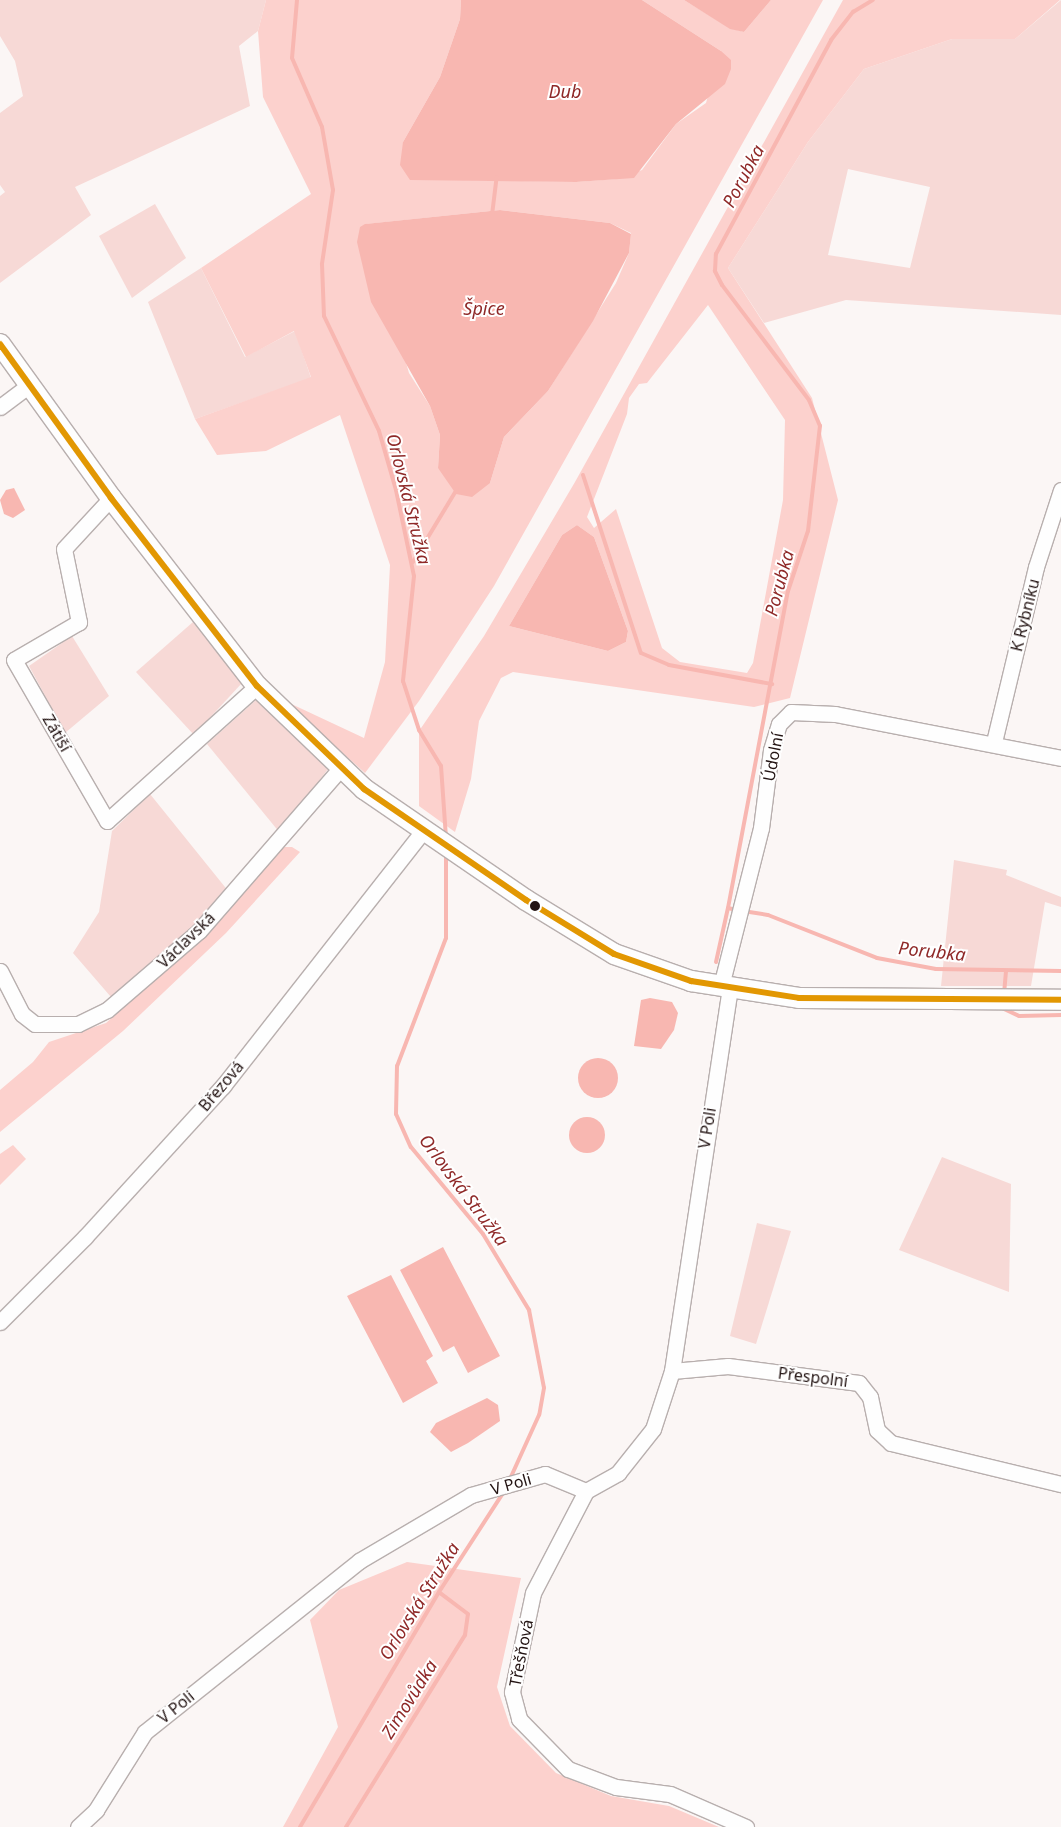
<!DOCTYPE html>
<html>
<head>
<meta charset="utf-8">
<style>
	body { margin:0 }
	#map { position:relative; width:1061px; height:1827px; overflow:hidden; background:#fbf6f5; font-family:"Noto Sans",sans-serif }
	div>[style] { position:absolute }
	.green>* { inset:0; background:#f7d9d6 }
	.forest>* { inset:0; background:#fcd1cd }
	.water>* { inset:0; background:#f8b7b1 }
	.round { border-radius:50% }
	.stream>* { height:4px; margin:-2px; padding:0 2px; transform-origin:2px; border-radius:2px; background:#f8b7b1 }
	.roads { filter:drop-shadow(1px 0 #b8afae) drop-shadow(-1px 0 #b8afae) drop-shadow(0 1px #b8afae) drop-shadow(0 -1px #b8afae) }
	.street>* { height:15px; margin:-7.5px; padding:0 7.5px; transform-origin:7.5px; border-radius:7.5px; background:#fefefe }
	.secondary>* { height:20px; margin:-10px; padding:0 10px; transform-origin:10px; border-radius:10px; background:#fefefe }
	.bus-1>* { height:6px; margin:-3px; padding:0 3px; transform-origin:3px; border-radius:3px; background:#e29702 }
	.dots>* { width:14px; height:14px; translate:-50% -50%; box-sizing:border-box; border:2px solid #fff; border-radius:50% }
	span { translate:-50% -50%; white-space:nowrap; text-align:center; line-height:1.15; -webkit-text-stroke:4px #fff; paint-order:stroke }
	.street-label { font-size:16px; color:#231413 }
	.water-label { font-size:18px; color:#8f2928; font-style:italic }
</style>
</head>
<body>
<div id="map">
	<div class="green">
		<div style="clip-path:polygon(0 0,266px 0,258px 31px,239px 46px,250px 106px,75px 187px,91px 215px,0 283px,0 196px,5px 192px,0 185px,0 113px,23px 96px,15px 61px,0 36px)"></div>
		<div style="clip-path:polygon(evenodd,1061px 0,1061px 315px,846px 300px,764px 323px,728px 268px,808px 142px,864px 69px,952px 39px,1015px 39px,1061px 0,848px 169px,930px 187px,910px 268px,828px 255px,848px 169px)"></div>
		<div style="clip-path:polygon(155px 204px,186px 258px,132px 298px,99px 236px)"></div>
		<div style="clip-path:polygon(201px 268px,245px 357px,295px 331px,311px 378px,195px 419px,148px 302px)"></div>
		<div style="clip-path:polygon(193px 622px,242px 683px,194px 735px,136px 672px)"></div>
		<div style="clip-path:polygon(72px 636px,109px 696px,65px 733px,29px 666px)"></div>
		<div style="clip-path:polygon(256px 700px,328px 769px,280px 833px,207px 744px)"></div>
		<div style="clip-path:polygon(150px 794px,229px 892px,117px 1004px,73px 953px,99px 912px,112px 831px)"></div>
		<div style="clip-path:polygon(954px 860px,1007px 870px,1006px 875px,1061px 897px,1061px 907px,1045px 902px,1031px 986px,941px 986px)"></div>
		<div style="clip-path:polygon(942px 1157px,1011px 1184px,1009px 1292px,899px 1250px)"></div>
		<div style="clip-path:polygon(757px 1223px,791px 1231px,756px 1344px,730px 1336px)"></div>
	</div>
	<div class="forest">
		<div style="clip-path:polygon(evenodd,266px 0,461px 0,460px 19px,440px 77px,403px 142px,464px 180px,576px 182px,616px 179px,642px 170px,676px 124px,706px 103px,721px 51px,642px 0,684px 0,730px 28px,744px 32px,771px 0,823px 0,494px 586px,419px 701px,365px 773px,285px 701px,364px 738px,385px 662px,390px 565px,340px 415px,266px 451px,217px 455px,195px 419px,311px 377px,294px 331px,246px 357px,201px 268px,311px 194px,263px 97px,258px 31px,266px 0,500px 210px,610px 223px,631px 233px,629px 253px,616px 283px,548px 391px,504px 437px,490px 483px,438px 468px,440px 435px,430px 406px,409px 373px,366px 224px,500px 210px)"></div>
		<div style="clip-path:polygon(evenodd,843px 0,1060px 0,1015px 39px,952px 39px,864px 69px,808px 142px,728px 268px,812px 398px,838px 500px,790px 698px,754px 707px,513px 672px,501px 678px,479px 721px,471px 779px,455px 832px,419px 806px,419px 731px,484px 636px,575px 482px,843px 0,708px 305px,785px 420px,783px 500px,753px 663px,747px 673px,680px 662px,662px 648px,616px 509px,594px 528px,587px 517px,627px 414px,629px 398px,639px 384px,647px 383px,708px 305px,843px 0,577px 525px,594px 537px,628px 631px,626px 642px,608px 651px,509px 626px,562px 535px,577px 525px)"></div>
		<div style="clip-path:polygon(281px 847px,292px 847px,300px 852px,226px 933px,123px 1031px,0 1132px,0 1090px,33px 1062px,49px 1042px,106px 1023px,199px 939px)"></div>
		<div style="clip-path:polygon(13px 1145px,26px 1159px,0 1185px,0 1154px)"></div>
		<div style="clip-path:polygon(407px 1562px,521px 1578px,497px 1687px,510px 1726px,556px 1773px,611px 1796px,669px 1806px,719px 1827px,283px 1827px,338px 1727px,310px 1620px,339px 1590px)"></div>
	</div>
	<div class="water">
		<div style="clip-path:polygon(461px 0,642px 0,721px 51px,731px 60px,731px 69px,725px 84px,676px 124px,634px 178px,576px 182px,410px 180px,400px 165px,403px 142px,440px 77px,460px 19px)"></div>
		<div style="clip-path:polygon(684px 0,771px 0,744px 32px,730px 29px)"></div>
		<div style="clip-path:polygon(500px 210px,610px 223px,631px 234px,629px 253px,593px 321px,548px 391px,504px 437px,490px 483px,472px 497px,456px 494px,438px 468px,440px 435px,430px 406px,371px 302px,357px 242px,360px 227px,365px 224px)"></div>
		<div style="clip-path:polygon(14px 488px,25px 510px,13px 518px,4px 514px,0 500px,6px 490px)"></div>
		<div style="clip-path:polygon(577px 525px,594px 537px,628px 631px,626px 642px,608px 651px,509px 626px,562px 535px)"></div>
		<div style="clip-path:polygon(650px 998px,672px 1002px,678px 1013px,674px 1030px,661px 1049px,634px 1046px,641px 1000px)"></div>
		<div class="round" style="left:578px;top:1058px;width:40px;height:40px"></div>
		<div class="round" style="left:569px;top:1117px;width:36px;height:36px"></div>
		<div style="clip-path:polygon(443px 1247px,500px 1356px,468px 1373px,454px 1346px,443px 1352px,400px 1270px)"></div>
		<div style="clip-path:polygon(391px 1275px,433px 1356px,426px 1361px,438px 1383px,403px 1403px,347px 1296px)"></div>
		<div style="clip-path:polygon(487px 1398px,498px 1405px,500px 1421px,468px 1443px,451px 1452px,430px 1432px,436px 1423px)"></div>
	</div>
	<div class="stream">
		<div style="left:297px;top:0;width:58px;rotate:94.9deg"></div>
		<div style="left:292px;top:58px;width:75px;rotate:66.5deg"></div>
		<div style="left:322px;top:127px;width:64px;rotate:80.1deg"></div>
		<div style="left:333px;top:190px;width:75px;rotate:98.5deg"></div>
		<div style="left:322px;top:264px;width:52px;rotate:87.8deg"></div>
		<div style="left:324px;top:316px;width:127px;rotate:64.4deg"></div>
		<div style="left:379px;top:431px;width:61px;rotate:73.9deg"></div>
		<div style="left:396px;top:490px;width:88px;rotate:78.2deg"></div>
		<div style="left:414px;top:576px;width:106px;rotate:96deg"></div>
		<div style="left:403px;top:681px;width:52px;rotate:71.9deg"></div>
		<div style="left:419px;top:730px;width:42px;rotate:58.6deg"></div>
		<div style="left:441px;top:766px;width:72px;rotate:86deg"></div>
		<div style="left:492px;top:215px;width:38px;rotate:-83deg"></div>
		<div style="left:583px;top:475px;width:187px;rotate:72deg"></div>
		<div style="left:641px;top:653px;width:30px;rotate:23deg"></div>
		<div style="left:669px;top:665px;width:105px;rotate:10.5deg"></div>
		<div style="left:413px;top:562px;width:85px;rotate:-58.9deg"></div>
		<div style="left:446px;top:853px;width:85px;rotate:90deg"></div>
		<div style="left:446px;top:938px;width:137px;rotate:110.9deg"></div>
		<div style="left:397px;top:1066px;width:48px;rotate:91.2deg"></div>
		<div style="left:396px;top:1114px;width:36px;rotate:66deg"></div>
		<div style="left:411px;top:1147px;width:113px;rotate:50.4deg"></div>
		<div style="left:483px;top:1234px;width:89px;rotate:58.8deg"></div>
		<div style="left:529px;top:1310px;width:79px;rotate:79.1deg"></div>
		<div style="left:544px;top:1388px;width:27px;rotate:100deg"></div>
		<div style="left:539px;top:1415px;width:70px;rotate:114.4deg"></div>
		<div style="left:736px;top:910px;width:8px;rotate:-166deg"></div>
		<div style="left:728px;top:908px;width:323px;rotate:-79.3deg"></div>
		<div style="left:788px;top:591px;width:63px;rotate:-71.6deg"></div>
		<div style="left:808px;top:531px;width:106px;rotate:-83.5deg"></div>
		<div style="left:820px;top:426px;width:28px;rotate:-113deg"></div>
		<div style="left:809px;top:400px;width:144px;rotate:-127.1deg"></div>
		<div style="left:722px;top:285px;width:16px;rotate:-117deg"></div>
		<div style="left:715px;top:271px;width:17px;rotate:-87deg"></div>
		<div style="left:716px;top:254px;width:243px;rotate:-61.7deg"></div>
		<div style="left:831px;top:40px;width:36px;rotate:-52deg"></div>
		<div style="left:853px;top:12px;width:23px;rotate:-31deg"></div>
		<div style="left:743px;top:911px;width:25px;rotate:9deg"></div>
		<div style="left:768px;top:915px;width:117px;rotate:21.5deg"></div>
		<div style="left:877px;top:958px;width:60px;rotate:10.6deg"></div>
		<div style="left:936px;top:969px;width:125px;rotate:0.9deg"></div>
		<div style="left:716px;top:962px;width:55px;rotate:-77.5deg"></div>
		<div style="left:1004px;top:994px;width:23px;rotate:-85deg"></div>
		<div style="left:1002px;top:1008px;width:19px;rotate:25deg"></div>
		<div style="left:1019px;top:1016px;width:42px;rotate:-1.4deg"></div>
		<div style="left:300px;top:1827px;width:273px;rotate:-59.4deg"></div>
		<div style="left:439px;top:1592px;width:121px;rotate:-57.1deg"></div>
		<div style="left:346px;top:1827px;width:226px;rotate:-58.2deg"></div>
		<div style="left:465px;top:1635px;width:21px;rotate:-82deg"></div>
		<div style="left:468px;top:1614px;width:36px;rotate:-143deg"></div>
	</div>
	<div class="roads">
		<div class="street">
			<div style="left:0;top:407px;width:35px;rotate:-37deg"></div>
			<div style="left:111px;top:498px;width:69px;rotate:132.7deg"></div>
			<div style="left:64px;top:549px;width:75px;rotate:78.4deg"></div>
			<div style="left:79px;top:622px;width:75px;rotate:149.7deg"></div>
			<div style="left:14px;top:660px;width:186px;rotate:60deg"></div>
			<div style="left:107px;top:821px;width:202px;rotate:-42deg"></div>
			<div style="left:994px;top:742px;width:180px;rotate:-76.5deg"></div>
			<div style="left:1036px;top:567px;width:81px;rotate:-72deg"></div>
			<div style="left:0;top:971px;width:48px;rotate:62.9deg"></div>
			<div style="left:22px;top:1014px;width:16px;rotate:38deg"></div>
			<div style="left:35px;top:1024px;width:43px"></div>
			<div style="left:78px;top:1024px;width:32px;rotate:-26deg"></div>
			<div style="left:107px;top:1010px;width:121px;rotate:-40.7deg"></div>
			<div style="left:199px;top:931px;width:215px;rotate:-49deg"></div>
			<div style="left:721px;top:986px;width:163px;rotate:-75.8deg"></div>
			<div style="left:761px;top:828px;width:79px;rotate:-82.7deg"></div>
			<div style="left:771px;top:750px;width:27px;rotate:-73deg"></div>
			<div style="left:779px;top:724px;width:17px;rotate:-45deg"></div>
			<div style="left:791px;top:712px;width:44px;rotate:2.6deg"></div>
			<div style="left:835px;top:714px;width:230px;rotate:11deg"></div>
			<div style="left:0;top:1322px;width:120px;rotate:-45deg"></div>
			<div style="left:85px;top:1237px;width:205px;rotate:-47.6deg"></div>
			<div style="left:223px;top:1086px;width:323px;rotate:-51.9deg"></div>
			<div style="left:672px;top:1371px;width:56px;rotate:-5.1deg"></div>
			<div style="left:728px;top:1366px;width:132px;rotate:7.4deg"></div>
			<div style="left:859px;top:1383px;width:18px;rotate:52deg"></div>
			<div style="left:870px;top:1397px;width:34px;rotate:78deg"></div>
			<div style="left:877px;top:1430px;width:19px;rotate:43deg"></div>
			<div style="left:891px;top:1443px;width:175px;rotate:13.6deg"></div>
			<div style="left:586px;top:1491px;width:115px;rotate:117.5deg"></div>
			<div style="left:533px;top:1593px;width:101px;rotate:102deg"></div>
			<div style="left:512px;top:1692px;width:28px;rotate:75deg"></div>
			<div style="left:519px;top:1719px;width:70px;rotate:45.6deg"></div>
			<div style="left:568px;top:1769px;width:51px;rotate:20.6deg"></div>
			<div style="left:616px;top:1787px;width:54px;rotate:7.4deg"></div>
			<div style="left:670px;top:1794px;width:83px;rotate:23.5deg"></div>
			<div style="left:78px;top:1827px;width:25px;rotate:-43deg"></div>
			<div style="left:96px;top:1810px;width:92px;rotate:-57.9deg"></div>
			<div style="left:145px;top:1732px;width:274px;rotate:-38.6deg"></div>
			<div style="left:359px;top:1561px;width:130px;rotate:-30.5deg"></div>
			<div style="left:471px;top:1495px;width:77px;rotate:-15.8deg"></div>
			<div style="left:545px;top:1474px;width:44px;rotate:22.5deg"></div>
			<div style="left:586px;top:1491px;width:37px;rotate:-29deg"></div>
			<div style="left:618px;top:1473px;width:56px;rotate:-51.5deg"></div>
			<div style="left:653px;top:1429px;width:61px;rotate:-71.9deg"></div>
			<div style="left:672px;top:1371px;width:387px;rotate:-81.4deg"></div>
		</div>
		<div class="secondary">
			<div style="left:0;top:344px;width:190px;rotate:54.2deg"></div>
			<div style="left:111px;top:498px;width:238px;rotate:52.2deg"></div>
			<div style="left:257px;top:686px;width:149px;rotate:43.9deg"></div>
			<div style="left:364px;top:789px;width:196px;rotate:34.4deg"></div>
			<div style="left:526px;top:900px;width:103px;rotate:31.5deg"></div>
			<div style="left:614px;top:954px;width:82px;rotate:19.3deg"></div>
			<div style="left:691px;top:981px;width:109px;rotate:8.9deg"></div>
			<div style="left:799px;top:998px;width:262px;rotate:0.4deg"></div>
		</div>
	</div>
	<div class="bus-1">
		<div style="left:0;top:344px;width:190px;rotate:54.2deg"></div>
		<div style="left:111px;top:498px;width:238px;rotate:52.2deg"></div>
		<div style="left:257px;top:686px;width:149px;rotate:43.9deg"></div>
		<div style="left:364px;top:789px;width:196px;rotate:34.4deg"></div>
		<div style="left:526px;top:900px;width:103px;rotate:31.5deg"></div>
		<div style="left:614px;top:954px;width:82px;rotate:19.3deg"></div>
		<div style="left:691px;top:981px;width:109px;rotate:8.9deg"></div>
		<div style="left:799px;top:998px;width:262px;rotate:0.4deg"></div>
	</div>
	<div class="dots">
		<div style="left:535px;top:906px;background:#231413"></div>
	</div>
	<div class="street-label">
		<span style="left:1025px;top:615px;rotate:-76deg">K Rybníku</span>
		<span style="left:57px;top:733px;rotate:60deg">Zátiší</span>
		<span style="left:773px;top:757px;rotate:-79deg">Údolní</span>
		<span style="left:186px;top:940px;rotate:-44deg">Václavská</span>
		<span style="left:221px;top:1086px;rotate:-50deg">Březová</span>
		<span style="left:707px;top:1128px;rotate:-81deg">V Poli</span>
		<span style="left:813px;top:1377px;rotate:7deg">Přespolní</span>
		<span style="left:511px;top:1484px;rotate:-16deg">V Poli</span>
		<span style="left:521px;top:1653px;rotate:-79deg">Třešňová</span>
		<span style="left:176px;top:1707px;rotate:-39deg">V Poli</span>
	</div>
	<div class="water-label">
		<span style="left:565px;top:91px">Dub</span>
		<span style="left:743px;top:176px;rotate:-62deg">Porubka</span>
		<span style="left:484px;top:308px">Špice</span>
		<span style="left:409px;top:499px;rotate:76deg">Orlovská Stružka</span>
		<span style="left:779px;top:583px;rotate:-75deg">Porubka</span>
		<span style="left:932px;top:951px;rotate:6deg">Porubka</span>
		<span style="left:464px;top:1190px;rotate:53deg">Orlovská Stružka</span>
		<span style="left:419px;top:1601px;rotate:-58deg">Orlovská Stružka</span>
		<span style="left:409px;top:1699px;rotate:-58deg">Zimovůdka</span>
	</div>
</div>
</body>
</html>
